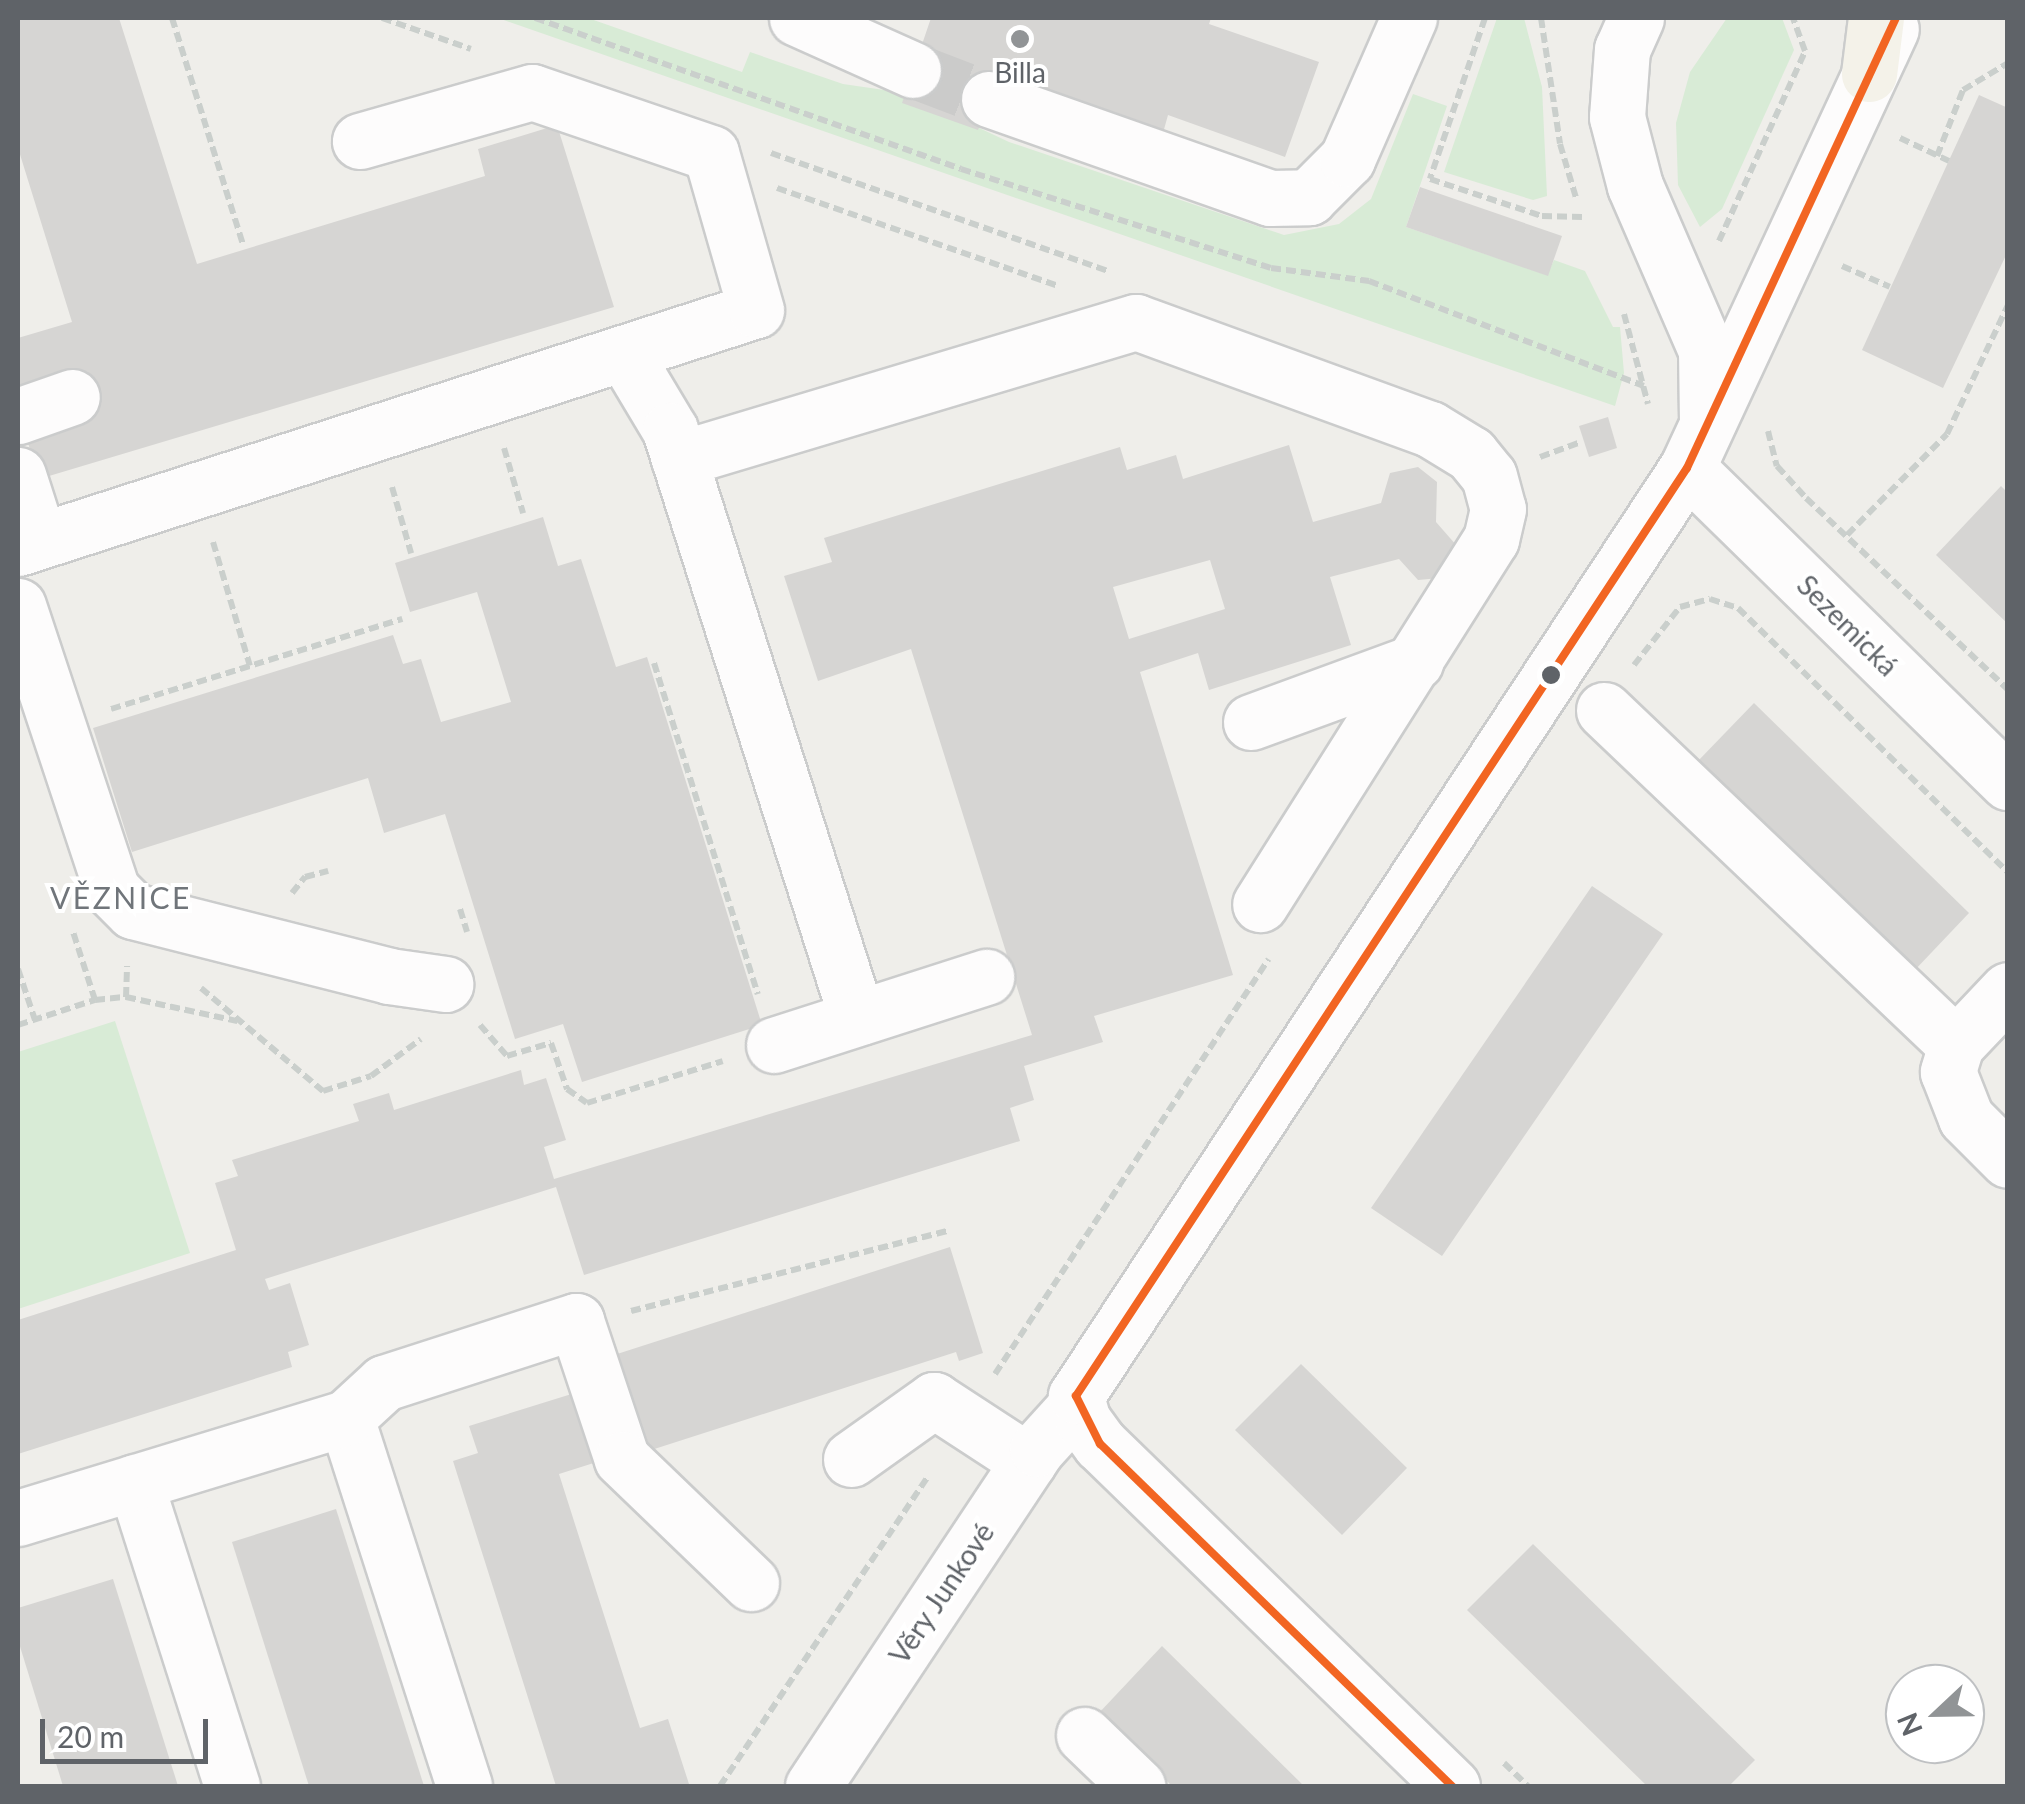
<!DOCTYPE html>
<html>
<head>
<meta charset="utf-8">
<style>
	body { margin:0 }
	#map { position:relative; width:2025px; height:1804px; overflow:hidden; background:#efeeea; font-family:Lato,sans-serif }
	div>[style] { position:absolute }
	.green>* { inset:0; background:#d8ebd6 }
	.building>* { inset:0; background:#d6d5d3 }
	.minor-tunnel>* { height:55px; margin-top:-27.5px; transform-origin:0; background:repeating-linear-gradient(90deg,#cbcbca 0 55px,transparent 0 83px) }
	.path>* { height:6px; margin-top:-3px; transform-origin:0; background:repeating-linear-gradient(90deg,#cacfcc 0 10px,transparent 0 15px) }
	.roads { filter:drop-shadow(2px 0 #cbcccc) drop-shadow(-2px 0 #cbcccc) drop-shadow(0 2px #cbcccc) drop-shadow(0 -2px #cbcccc) }
	.minor>* { height:55px; margin:-27.5px; padding:0 27.5px; transform-origin:27.5px; border-radius:27.5px; background:#fdfcfc }
	.major>* { height:55px; margin:-27.5px; padding:0 27.5px; transform-origin:27.5px; border-radius:27.5px; background:#f4f2e9 }
	.bus-1>* { height:8px; margin:-4px; padding:0 4px; transform-origin:4px; border-radius:4px; background:#f26522 }
	.dots>* { width:28px; height:28px; translate:-50% -50%; box-sizing:border-box; border:5px solid #fff; border-radius:50% }
	span { translate:-50% -50%; white-space:nowrap; text-align:center; line-height:1.15; -webkit-text-stroke:8px #fff; paint-order:stroke }
	.poi-label { font-size:28px; color:#5f6368 }
	.street-label { font-size:28px; color:#5f6368 }
	.neighbourhood-label { font-size:30px; color:#70757a; letter-spacing:2.5px }
	.frame { position:absolute; inset:0; border:20px solid #5f6368; pointer-events:none }
	.north { position:absolute; left:1885px; top:1664px; width:100px; height:100px; box-sizing:border-box; background:#fff; border:2px solid #bfc1c3; border-radius:50%; rotate:248deg; font-size:28px; font-weight:700; line-height:40px; text-align:center; color:#5f6368 }
	.north::after { content:''; display:block; margin:auto; width:35px; height:45px; background:#919496; clip-path:polygon(50% 0,100% 100%,50% 72%,0 100%) }
	.scale { position:absolute; left:40px; top:1719px; width:168px; height:45px; box-sizing:border-box; border:5px solid #5f6368; border-top:0; padding-left:12px; font-size:30px; line-height:35px; white-space:nowrap; color:#5f6368; -webkit-text-stroke:8px #fff; paint-order:stroke }
</style>
</head>
<body>
<div id="map">
	<div class="green">
		<div style="clip-path:polygon(498px 18px,588px 18px,742px 72px,750px 52px,843px 84px,905px 93px,1009px 142px,1284px 235px,1339px 224px,1371px 199px,1413px 94px,1447px 106px,1406px 227px,1547px 275px,1554px 260px,1585px 271px,1613px 327px,1620px 327px,1624px 373px,1615px 406px)"></div>
		<div style="clip-path:polygon(1497px 18px,1524px 18px,1542px 87px,1547px 196px,1533px 200px,1444px 172px)"></div>
		<div style="clip-path:polygon(1727px 18px,1782px 18px,1794px 50px,1722px 209px,1700px 227px,1678px 185px,1676px 123px,1690px 72px)"></div>
		<div style="clip-path:polygon(115px 1021px,190px 1253px,18px 1309px,18px 1052px)"></div>
	</div>
	<div class="building">
		<div style="clip-path:polygon(18px 18px,119px 18px,197px 264px,485px 176px,478px 149px,557px 125px,614px 307px,39px 479px,25px 433px,100px 409px,87px 371px,18px 392px,18px 338px,72px 322px,18px 148px)"></div>
		<div style="clip-path:polygon(931px 18px,1211px 18px,1209px 24px,1319px 62px,1285px 157px,1168px 115px,1163px 133px,997px 76px,978px 130px,902px 103px)"></div>
		<div style="clip-path:polygon(1979px 95px,2008px 108px,2008px 251px,1943px 388px,1862px 350px)"></div>
		<div style="clip-path:polygon(1420px 187px,1562px 236px,1548px 276px,1406px 227px)"></div>
		<div style="clip-path:polygon(1608px 417px,1617px 448px,1589px 457px,1579px 426px)"></div>
		<div style="clip-path:polygon(evenodd,1289px 445px,1313px 522px,1381px 503px,1390px 473px,1418px 467px,1437px 482px,1436px 522px,1457px 546px,1440px 578px,1418px 580px,1399px 559px,1330px 577px,1351px 645px,1209px 690px,1198px 653px,1140px 672px,1233px 975px,1094px 1016px,1103px 1042px,1024px 1066px,1034px 1100px,1010px 1108px,1020px 1141px,584px 1275px,556px 1187px,265px 1279px,269px 1290px,290px 1283px,309px 1345px,288px 1352px,292px 1367px,18px 1454px,18px 1320px,236px 1250px,215px 1183px,238px 1176px,232px 1160px,359px 1121px,353px 1104px,389px 1093px,394px 1110px,521px 1070px,524px 1085px,546px 1078px,566px 1140px,544px 1147px,554px 1179px,1032px 1035px,911px 649px,818px 681px,784px 576px,832px 562px,824px 538px,1120px 447px,1127px 470px,1176px 455px,1183px 479px,1289px 445px,1210px 560px,1225px 609px,1129px 639px,1113px 587px,1210px 560px)"></div>
		<div style="clip-path:polygon(2001px 486px,2008px 493px,2008px 624px,1936px 555px)"></div>
		<div style="clip-path:polygon(543px 517px,558px 566px,581px 559px,616px 667px,647px 657px,762px 1025px,582px 1082px,563px 1024px,515px 1039px,445px 814px,384px 833px,368px 778px,132px 852px,93px 728px,393px 635px,403px 664px,421px 659px,441px 722px,511px 702px,477px 592px,410px 612px,395px 563px)"></div>
		<div style="clip-path:polygon(1754px 703px,1969px 913px,1913px 972px,1697px 762px)"></div>
		<div style="clip-path:polygon(1592px 886px,1663px 934px,1442px 1256px,1371px 1208px)"></div>
		<div style="clip-path:polygon(950px 1247px,983px 1353px,959px 1361px,956px 1352px,645px 1452px,614px 1355px)"></div>
		<div style="clip-path:polygon(1301px 1364px,1407px 1468px,1342px 1535px,1235px 1430px)"></div>
		<div style="clip-path:polygon(578px 1392px,600px 1461px,559px 1474px,640px 1728px,668px 1719px,689px 1784px,682px 1786px,556px 1786px,453px 1461px,478px 1453px,469px 1426px)"></div>
		<div style="clip-path:polygon(336px 1509px,424px 1786px,309px 1786px,232px 1542px)"></div>
		<div style="clip-path:polygon(1533px 1544px,1755px 1760px,1729px 1786px,1647px 1786px,1467px 1610px)"></div>
		<div style="clip-path:polygon(113px 1579px,178px 1786px,63px 1786px,18px 1640px,18px 1608px)"></div>
		<div style="clip-path:polygon(1162px 1646px,1304px 1786px,1172px 1786px,1098px 1714px)"></div>
	</div>
	<div class="minor-tunnel">
		<div style="left:913px;top:70px;width:81px;rotate:20.9deg"></div>
	</div>
	<div class="path">
		<div style="left:172px;top:18px;width:237px;rotate:72.6deg"></div>
		<div style="left:382px;top:18px;width:94px;rotate:19.2deg"></div>
		<div style="left:535px;top:18px;width:452px;rotate:19.5deg"></div>
		<div style="left:961px;top:169px;width:325px;rotate:17.7deg"></div>
		<div style="left:1271px;top:268px;width:99px;rotate:7.6deg"></div>
		<div style="left:1369px;top:281px;width:294px;rotate:20.9deg"></div>
		<div style="left:1485px;top:18px;width:170px;rotate:108.9deg"></div>
		<div style="left:1430px;top:179px;width:118px;rotate:18.3deg"></div>
		<div style="left:1542px;top:216px;width:40px;rotate:1.4deg"></div>
		<div style="left:1541px;top:18px;width:127px;rotate:81.4deg"></div>
		<div style="left:1560px;top:144px;width:59px;rotate:73.4deg"></div>
		<div style="left:1900px;top:138px;width:54px;rotate:25.1deg"></div>
		<div style="left:771px;top:153px;width:357px;rotate:19.3deg"></div>
		<div style="left:1937px;top:156px;width:71px;rotate:-68.5deg"></div>
		<div style="left:1963px;top:90px;width:52px;rotate:-31deg"></div>
		<div style="left:777px;top:188px;width:299px;rotate:19.2deg"></div>
		<div style="left:1719px;top:241px;width:209px;rotate:-65.6deg"></div>
		<div style="left:1805px;top:51px;width:35px;rotate:-110deg"></div>
		<div style="left:1842px;top:266px;width:52px;rotate:23.6deg"></div>
		<div style="left:1624px;top:314px;width:93px;rotate:75.1deg"></div>
		<div style="left:1768px;top:431px;width:36px;rotate:76deg"></div>
		<div style="left:1777px;top:466px;width:43px;rotate:47.8deg"></div>
		<div style="left:1806px;top:498px;width:279px;rotate:43.5deg"></div>
		<div style="left:504px;top:448px;width:68px;rotate:73.7deg"></div>
		<div style="left:1540px;top:457px;width:44px;rotate:-20.1deg"></div>
		<div style="left:392px;top:487px;width:69px;rotate:73.9deg"></div>
		<div style="left:1847px;top:535px;width:142px;rotate:-45.3deg"></div>
		<div style="left:1947px;top:434px;width:143px;rotate:-64.7deg"></div>
		<div style="left:213px;top:542px;width:129px;rotate:73.4deg"></div>
		<div style="left:654px;top:663px;width:347px;rotate:72.6deg"></div>
		<div style="left:1634px;top:665px;width:74px;rotate:-51.6deg"></div>
		<div style="left:1680px;top:607px;width:31px;rotate:-15deg"></div>
		<div style="left:1710px;top:599px;width:29px;rotate:18deg"></div>
		<div style="left:1738px;top:608px;width:378px;rotate:44.4deg"></div>
		<div style="left:111px;top:709px;width:305px;rotate:-17.2deg"></div>
		<div style="left:292px;top:893px;width:21px;rotate:-51deg"></div>
		<div style="left:305px;top:877px;width:24px;rotate:-15deg"></div>
		<div style="left:460px;top:909px;width:24px;rotate:73deg"></div>
		<div style="left:18px;top:969px;width:54px;rotate:71.6deg"></div>
		<div style="left:201px;top:988px;width:160px;rotate:40.2deg"></div>
		<div style="left:323px;top:1091px;width:50px;rotate:-17.4deg"></div>
		<div style="left:371px;top:1076px;width:62px;rotate:-36.5deg"></div>
		<div style="left:126px;top:997px;width:114px;rotate:12.2deg"></div>
		<div style="left:95px;top:1000px;width:31px;rotate:-6deg"></div>
		<div style="left:126px;top:997px;width:31px;rotate:-88deg"></div>
		<div style="left:18px;top:1025px;width:81px;rotate:-18deg"></div>
		<div style="left:95px;top:1000px;width:71px;rotate:-107.9deg"></div>
		<div style="left:480px;top:1025px;width:41px;rotate:48.9deg"></div>
		<div style="left:507px;top:1056px;width:46px;rotate:-16.5deg"></div>
		<div style="left:551px;top:1043px;width:49px;rotate:70.8deg"></div>
		<div style="left:567px;top:1089px;width:24px;rotate:35deg"></div>
		<div style="left:587px;top:1103px;width:142px;rotate:-17.2deg"></div>
		<div style="left:631px;top:1311px;width:326px;rotate:-14.2deg"></div>
		<div style="left:995px;top:1374px;width:497px;rotate:-56.6deg"></div>
		<div style="left:1504px;top:1763px;width:33px;rotate:44deg"></div>
		<div style="left:720px;top:1786px;width:373px;rotate:-56.1deg"></div>
	</div>
	<div class="roads">
		<div class="minor">
			<div style="left:797px;top:18px;width:127px;rotate:24.1deg"></div>
			<div style="left:1636px;top:18px;width:34px;rotate:114deg"></div>
			<div style="left:1622px;top:49px;width:68px;rotate:94.2deg"></div>
			<div style="left:1617px;top:117px;width:71px;rotate:75.4deg"></div>
			<div style="left:1635px;top:186px;width:179px;rotate:66.6deg"></div>
			<div style="left:1706px;top:350px;width:68px;rotate:89.2deg"></div>
			<div style="left:989px;top:99px;width:298px;rotate:19.4deg"></div>
			<div style="left:1270px;top:198px;width:39px;rotate:-1deg"></div>
			<div style="left:1309px;top:197px;width:54px;rotate:-45deg"></div>
			<div style="left:1347px;top:159px;width:154px;rotate:-66.3deg"></div>
			<div style="left:624px;top:353px;width:90px;rotate:59.1deg"></div>
			<div style="left:670px;top:430px;width:617px;rotate:72.36deg"></div>
			<div style="left:18px;top:416px;width:57px;rotate:-19.4deg"></div>
			<div style="left:679px;top:459px;width:477px;rotate:-16.7deg"></div>
			<div style="left:1136px;top:322px;width:313px;rotate:20deg"></div>
			<div style="left:1430px;top:429px;width:48px;rotate:31.4deg"></div>
			<div style="left:1471px;top:454px;width:28px;rotate:51deg"></div>
			<div style="left:1489px;top:476px;width:34px;rotate:75deg"></div>
			<div style="left:1498px;top:509px;width:31px;rotate:103deg"></div>
			<div style="left:1491px;top:539px;width:432px;rotate:122.3deg"></div>
			<div style="left:1687px;top:468px;width:449px;rotate:44.4deg"></div>
			<div style="left:18px;top:475px;width:69px;rotate:72.3deg"></div>
			<div style="left:18px;top:548px;width:775px;rotate:-17.87deg"></div>
			<div style="left:756px;top:310px;width:163px;rotate:-106deg"></div>
			<div style="left:711px;top:153px;width:189px;rotate:-161.2deg"></div>
			<div style="left:532px;top:92px;width:179px;rotate:164.1deg"></div>
			<div style="left:18px;top:606px;width:299px;rotate:71.7deg"></div>
			<div style="left:112px;top:890px;width:30px;rotate:45deg"></div>
			<div style="left:133px;top:911px;width:264px;rotate:14.2deg"></div>
			<div style="left:389px;top:976px;width:57px;rotate:8.1deg"></div>
			<div style="left:1604px;top:710px;width:486px;rotate:43.6deg"></div>
			<div style="left:1251px;top:722px;width:175px;rotate:-20.1deg"></div>
			<div style="left:2008px;top:990px;width:76px;rotate:133.4deg"></div>
			<div style="left:1956px;top:1045px;width:28px;rotate:107deg"></div>
			<div style="left:1948px;top:1072px;width:49px;rotate:68.6deg"></div>
			<div style="left:1966px;top:1118px;width:59px;rotate:45deg"></div>
			<div style="left:774px;top:1045px;width:223px;rotate:-17.8deg"></div>
			<div style="left:346px;top:1418px;width:386px;rotate:72.2deg"></div>
			<div style="left:851px;top:1459px;width:102px;rotate:-35.4deg"></div>
			<div style="left:934px;top:1400px;width:113px;rotate:33.1deg"></div>
			<div style="left:135px;top:1482px;width:319px;rotate:72.3deg"></div>
			<div style="left:18px;top:1518px;width:343px;rotate:-17deg"></div>
			<div style="left:346px;top:1418px;width:52px;rotate:-42.6deg"></div>
			<div style="left:384px;top:1383px;width:202px;rotate:-17.9deg"></div>
			<div style="left:576px;top:1321px;width:145px;rotate:71.6deg"></div>
			<div style="left:622px;top:1459px;width:179px;rotate:43.9deg"></div>
			<div style="left:1084px;top:1735px;width:74px;rotate:43.9deg"></div>
			<div style="left:813px;top:1786px;width:405px;rotate:-56.4deg"></div>
			<div style="left:1037px;top:1449px;width:58px;rotate:-47.8deg"></div>
			<div style="left:1452px;top:1786px;width:491px;rotate:-135.8deg"></div>
			<div style="left:1100px;top:1444px;width:29px;rotate:-126deg"></div>
			<div style="left:1083px;top:1421px;width:26px;rotate:-106deg"></div>
			<div style="left:1076px;top:1396px;width:1111px;rotate:-56.64deg"></div>
			<div style="left:1687px;top:468px;width:484px;rotate:-65.1deg"></div>
		</div>
		<div class="major">
			<div style="left:1869px;top:74px;width:56px;rotate:-82.9deg"></div>
		</div>
	</div>
	<div class="bus-1">
		<div style="left:1452px;top:1786px;width:491px;rotate:-135.8deg"></div>
		<div style="left:1100px;top:1444px;width:54px;rotate:-116.6deg"></div>
		<div style="left:1076px;top:1396px;width:1111px;rotate:-56.64deg"></div>
		<div style="left:1687px;top:468px;width:496px;rotate:-65.1deg"></div>
	</div>
	<div class="dots">
		<div style="left:1020px;top:39px;background:#919496"></div>
		<div style="left:1551px;top:675px;background:#5f6368"></div>
	</div>
	<div class="poi-label">
		<span style="left:1020px;top:72px">Billa</span>
	</div>
	<div class="street-label">
		<span style="left:1848px;top:625px;rotate:45deg">Sezemická</span>
		<span style="left:941px;top:1593px;rotate:-56deg">Věry Junkové</span>
	</div>
	<div class="neighbourhood-label">
		<span style="left:121px;top:897px">VĚZNICE</span>
	</div>
	<div class="frame"></div>
	<div class="north">N</div>
	<div class="scale">20 m</div>
</div>
</body>
</html>
